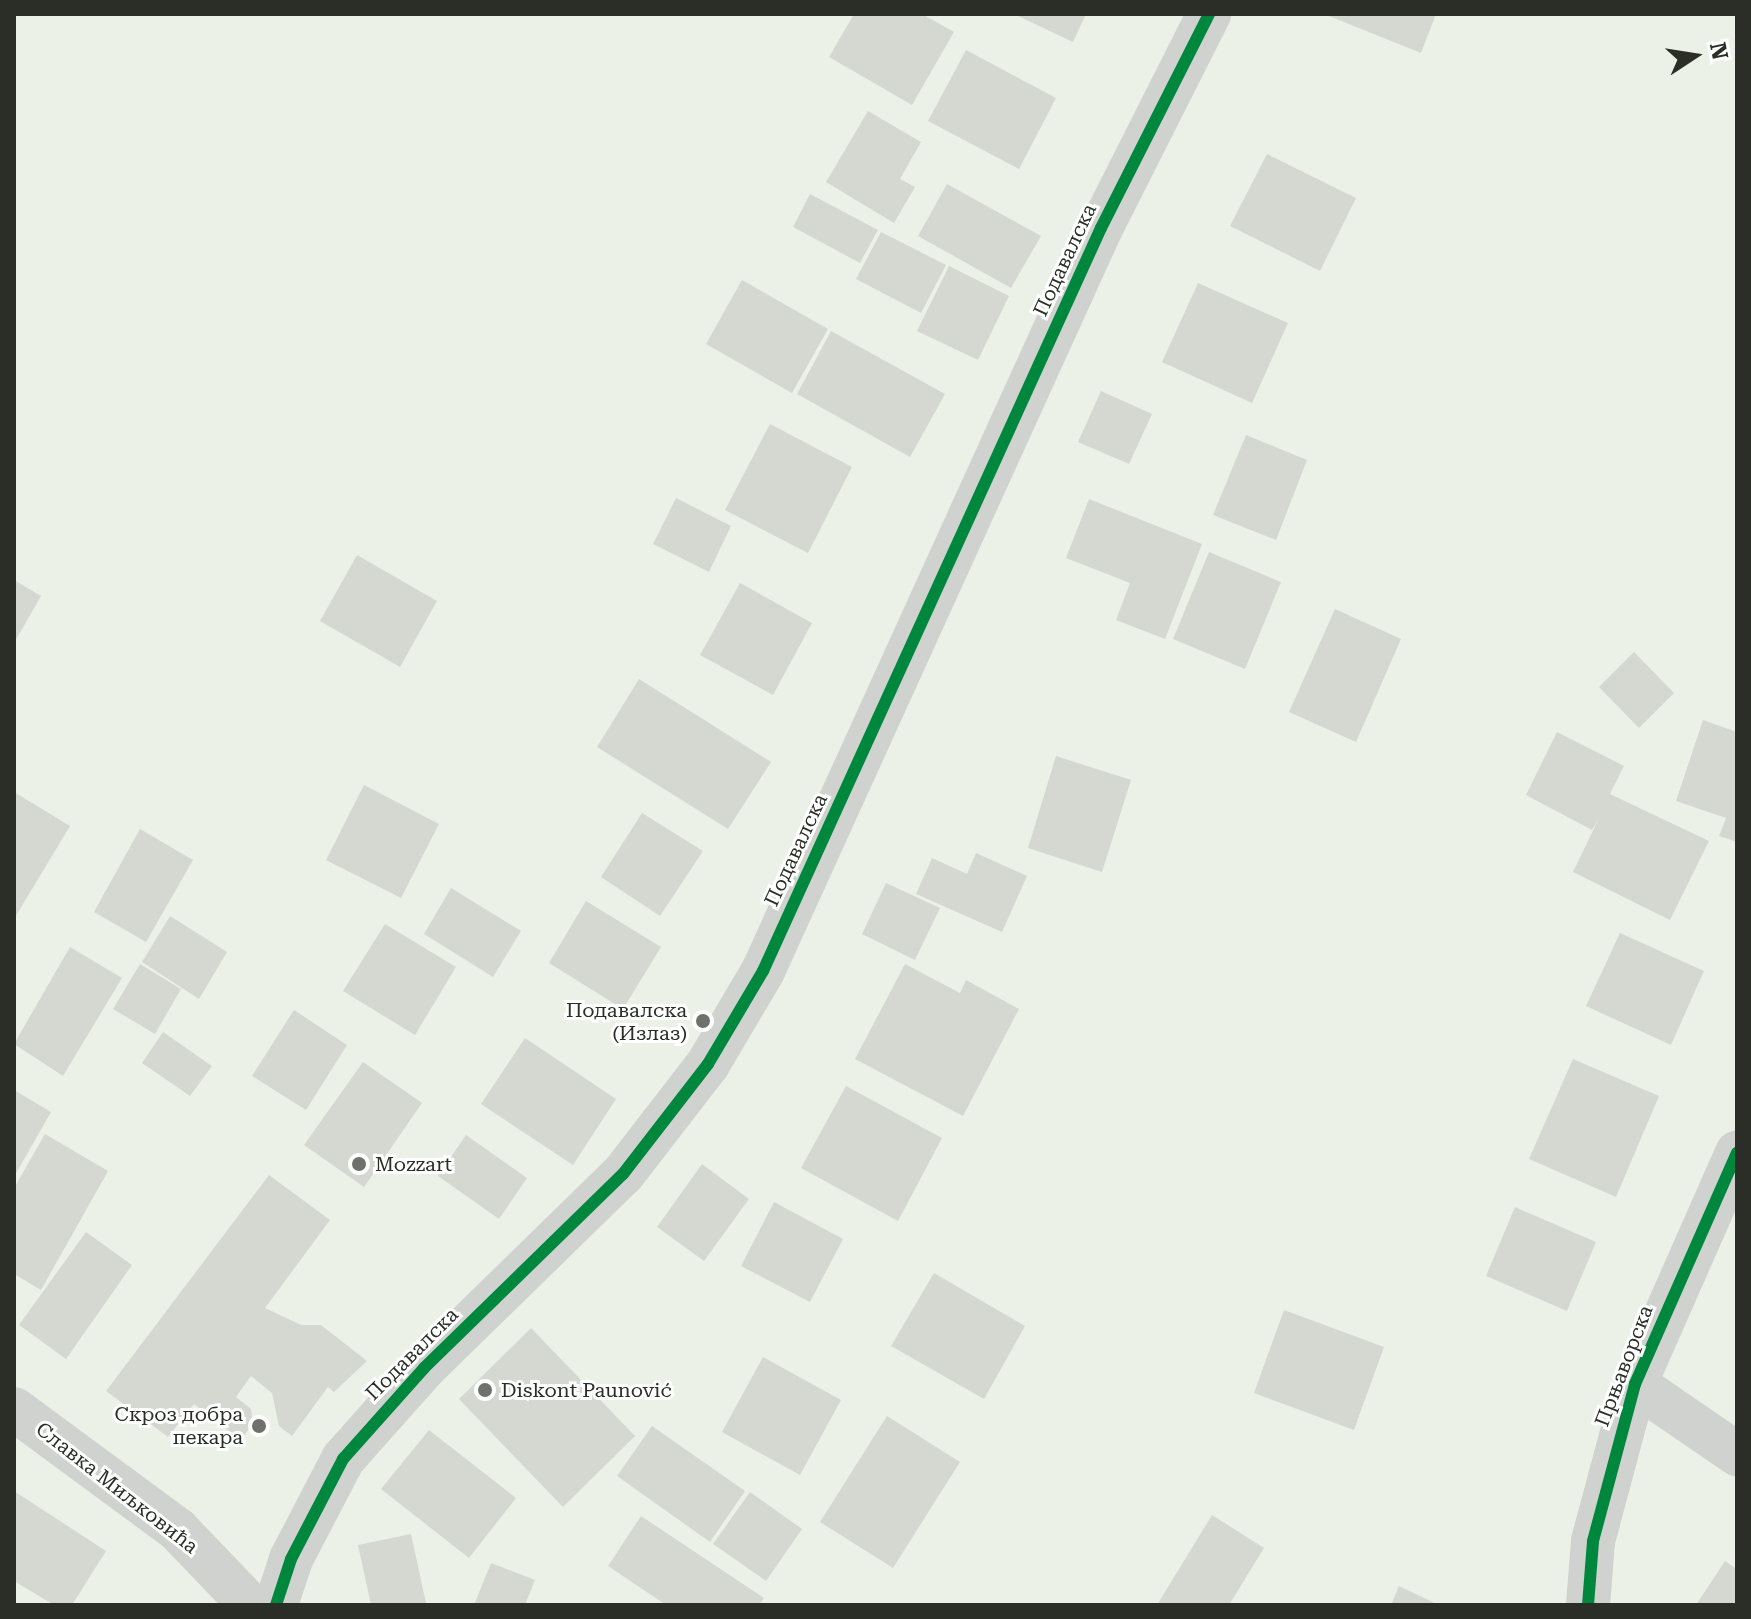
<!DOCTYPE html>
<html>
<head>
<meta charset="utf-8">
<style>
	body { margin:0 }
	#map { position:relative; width:1751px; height:1619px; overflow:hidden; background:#ecf1e7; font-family:"Roboto Serif",serif }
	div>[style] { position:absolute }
	.building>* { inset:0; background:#d4d8d0 }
	.minor>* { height:44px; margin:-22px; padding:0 22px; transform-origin:22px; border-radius:22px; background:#cfd2ce }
	.cycleway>* { height:12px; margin:-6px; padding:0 6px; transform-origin:6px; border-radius:6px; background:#00873e }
	.dots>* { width:22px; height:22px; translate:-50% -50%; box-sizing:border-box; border:4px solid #fff; border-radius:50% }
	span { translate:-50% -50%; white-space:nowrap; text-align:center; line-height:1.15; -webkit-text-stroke:6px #fff; paint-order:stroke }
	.street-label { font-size:20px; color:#2a2e27 }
	.poi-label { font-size:20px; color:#2a2e27 }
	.right { translate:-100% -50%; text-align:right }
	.left { translate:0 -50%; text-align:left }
	.frame { position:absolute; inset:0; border:16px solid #2a2e27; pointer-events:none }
	.north { position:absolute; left:1655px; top:16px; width:80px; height:80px; -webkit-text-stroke:6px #fff; paint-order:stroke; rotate:78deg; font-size:22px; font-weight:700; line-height:32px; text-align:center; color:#2a2e27 }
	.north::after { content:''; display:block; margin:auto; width:28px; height:36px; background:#2a2e27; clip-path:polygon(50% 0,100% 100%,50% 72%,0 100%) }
</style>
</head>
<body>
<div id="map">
	<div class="building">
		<div style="clip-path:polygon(854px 14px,922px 14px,954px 32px,912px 105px,829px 57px)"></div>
		<div style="clip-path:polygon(1014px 14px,1086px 14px,1073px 42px)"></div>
		<div style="clip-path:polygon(1324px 14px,1436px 14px,1421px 53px)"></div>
		<div style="clip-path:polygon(966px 50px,1056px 98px,1019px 169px,928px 121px)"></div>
		<div style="clip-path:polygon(868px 111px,921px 142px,900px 179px,915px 187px,894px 223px,826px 182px)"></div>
		<div style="clip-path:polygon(1267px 154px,1356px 198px,1320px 271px,1230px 226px)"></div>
		<div style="clip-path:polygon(947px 184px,1041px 236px,1011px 288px,918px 236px)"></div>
		<div style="clip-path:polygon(810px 194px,878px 230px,860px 263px,793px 227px)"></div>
		<div style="clip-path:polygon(881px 232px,946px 265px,921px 313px,856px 279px)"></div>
		<div style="clip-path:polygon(949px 266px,1009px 296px,978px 360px,917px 331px)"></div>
		<div style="clip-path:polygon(742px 280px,828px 329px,792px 393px,706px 344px)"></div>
		<div style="clip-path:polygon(1198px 283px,1288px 323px,1252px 403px,1162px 362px)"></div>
		<div style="clip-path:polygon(831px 331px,945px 394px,910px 457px,797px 394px)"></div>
		<div style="clip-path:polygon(1101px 391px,1152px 414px,1129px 464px,1078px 442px)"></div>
		<div style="clip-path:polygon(770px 424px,852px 467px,808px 553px,725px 510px)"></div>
		<div style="clip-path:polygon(1246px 435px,1307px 460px,1276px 540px,1213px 515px)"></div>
		<div style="clip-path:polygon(676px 498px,731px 526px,709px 572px,653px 544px)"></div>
		<div style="clip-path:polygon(1089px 499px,1202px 544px,1165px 639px,1116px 620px,1130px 583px,1066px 558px)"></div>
		<div style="clip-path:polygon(1209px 552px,1281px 582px,1245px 669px,1173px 639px)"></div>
		<div style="clip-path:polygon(357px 555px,437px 601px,400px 667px,320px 621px)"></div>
		<div style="clip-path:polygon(14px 580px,41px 596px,14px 643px)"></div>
		<div style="clip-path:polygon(740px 583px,812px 623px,773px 695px,700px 655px)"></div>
		<div style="clip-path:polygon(1335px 609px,1401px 639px,1356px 742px,1289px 712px)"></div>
		<div style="clip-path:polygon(1634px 652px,1674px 693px,1639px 728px,1599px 687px)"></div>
		<div style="clip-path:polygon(639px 679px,771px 762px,728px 829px,597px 747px)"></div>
		<div style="clip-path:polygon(1703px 720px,1737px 732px,1737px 842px,1719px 836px,1726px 818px,1676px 801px)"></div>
		<div style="clip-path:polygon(1557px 732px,1624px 766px,1610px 794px,1709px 841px,1670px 920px,1573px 872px,1599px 818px,1592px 830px,1526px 795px)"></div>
		<div style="clip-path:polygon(1056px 756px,1131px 780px,1102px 872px,1028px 848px)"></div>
		<div style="clip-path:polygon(364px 785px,439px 824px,401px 898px,326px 860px)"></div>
		<div style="clip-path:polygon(14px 792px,70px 826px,14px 919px)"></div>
		<div style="clip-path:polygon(642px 813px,703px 851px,660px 916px,601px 877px)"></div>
		<div style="clip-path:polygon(140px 829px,193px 860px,146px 942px,94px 912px)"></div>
		<div style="clip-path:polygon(976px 853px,1027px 876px,1002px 932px,916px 894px,932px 858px,967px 874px)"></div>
		<div style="clip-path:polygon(886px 883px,940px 908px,915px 960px,862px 934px)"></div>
		<div style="clip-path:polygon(451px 888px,521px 931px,493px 977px,424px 934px)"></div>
		<div style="clip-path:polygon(586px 901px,661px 947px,623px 1009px,549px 963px)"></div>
		<div style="clip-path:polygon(170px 916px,227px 952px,199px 999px,142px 962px)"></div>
		<div style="clip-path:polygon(385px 924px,456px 967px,415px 1035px,343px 991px)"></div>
		<div style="clip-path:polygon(1620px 933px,1704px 971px,1671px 1045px,1586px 1006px)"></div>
		<div style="clip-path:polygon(70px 947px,122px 978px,63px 1076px,14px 1044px)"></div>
		<div style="clip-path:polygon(140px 964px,181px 989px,155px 1034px,113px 1009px)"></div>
		<div style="clip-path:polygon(905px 964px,960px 993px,966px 980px,1019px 1009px,963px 1116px,855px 1059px)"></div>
		<div style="clip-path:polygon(294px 1010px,347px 1045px,306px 1110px,252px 1076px)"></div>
		<div style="clip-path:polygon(163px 1032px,212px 1066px,190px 1096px,142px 1063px)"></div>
		<div style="clip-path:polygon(525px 1038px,616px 1099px,573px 1165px,481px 1104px)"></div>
		<div style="clip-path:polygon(1573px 1059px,1659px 1096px,1616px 1197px,1529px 1159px)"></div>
		<div style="clip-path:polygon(363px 1062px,422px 1103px,364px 1187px,304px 1145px)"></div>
		<div style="clip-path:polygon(846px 1086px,942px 1138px,898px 1221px,801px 1168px)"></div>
		<div style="clip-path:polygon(14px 1090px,51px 1112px,14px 1177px)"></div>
		<div style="clip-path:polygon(45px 1134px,108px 1171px,41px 1290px,14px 1274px,14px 1188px)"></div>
		<div style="clip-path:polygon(466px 1135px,527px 1178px,499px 1219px,438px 1176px)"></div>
		<div style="clip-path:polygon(702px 1164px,749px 1199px,704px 1261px,657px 1227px)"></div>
		<div style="clip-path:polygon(269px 1175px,330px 1220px,265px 1308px,301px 1325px,321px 1325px,367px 1361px,334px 1392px,328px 1387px,292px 1436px,279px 1426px,272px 1393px,251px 1376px,236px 1397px,251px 1409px,253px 1423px,241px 1440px,194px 1404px,168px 1437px,106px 1391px)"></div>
		<div style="clip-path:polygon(774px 1202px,843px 1239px,810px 1302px,741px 1266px)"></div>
		<div style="clip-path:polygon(1515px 1207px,1596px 1242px,1567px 1311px,1486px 1276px)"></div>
		<div style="clip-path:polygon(86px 1232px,132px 1265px,66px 1359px,19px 1325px)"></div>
		<div style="clip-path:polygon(934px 1273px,1025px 1326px,984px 1399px,891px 1346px)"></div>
		<div style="clip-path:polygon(1284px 1310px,1384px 1347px,1354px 1430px,1254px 1393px)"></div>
		<div style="clip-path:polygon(531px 1328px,635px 1436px,563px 1507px,459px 1399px)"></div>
		<div style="clip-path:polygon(763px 1357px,841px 1400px,800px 1475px,722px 1432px)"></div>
		<div style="clip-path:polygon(887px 1416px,960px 1462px,893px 1568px,820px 1522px)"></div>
		<div style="clip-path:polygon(652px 1426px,745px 1491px,710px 1542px,617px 1476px)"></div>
		<div style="clip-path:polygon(429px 1430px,516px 1498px,469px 1558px,381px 1489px)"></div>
		<div style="clip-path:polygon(14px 1491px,106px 1551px,72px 1605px,54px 1605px,14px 1581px)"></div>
		<div style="clip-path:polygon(750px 1492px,802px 1529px,766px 1581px,713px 1544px)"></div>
		<div style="clip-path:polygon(1212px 1515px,1264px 1548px,1229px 1605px,1157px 1605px)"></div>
		<div style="clip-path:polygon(641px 1516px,764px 1598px,759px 1605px,666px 1605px,608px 1566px)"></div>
		<div style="clip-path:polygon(411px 1534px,426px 1603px,371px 1605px,358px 1545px)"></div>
		<div style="clip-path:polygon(1725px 1561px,1737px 1569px,1737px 1605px,1696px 1605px)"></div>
		<div style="clip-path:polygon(491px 1563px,535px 1580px,525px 1605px,474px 1605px)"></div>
		<div style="clip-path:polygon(1399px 1586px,1439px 1605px,1391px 1605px)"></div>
	</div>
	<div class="minor">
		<div style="left:1635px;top:1384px;width:124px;rotate:34.5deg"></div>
		<div style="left:14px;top:1409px;width:204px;rotate:36.4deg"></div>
		<div style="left:178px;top:1530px;width:104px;rotate:46.2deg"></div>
		<div style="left:276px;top:1605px;width:48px;rotate:-71.9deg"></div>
		<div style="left:291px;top:1559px;width:113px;rotate:-62.5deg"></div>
		<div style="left:343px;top:1459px;width:122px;rotate:-48.3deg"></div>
		<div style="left:424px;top:1368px;width:278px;rotate:-44.3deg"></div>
		<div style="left:623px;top:1174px;width:139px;rotate:-52.3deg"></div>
		<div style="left:708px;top:1064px;width:108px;rotate:-59.4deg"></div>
		<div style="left:763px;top:971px;width:816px;rotate:-65.54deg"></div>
		<div style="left:1101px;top:228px;width:240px;rotate:-63.2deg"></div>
		<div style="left:1588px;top:1605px;width:64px;rotate:-85.5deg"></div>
		<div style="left:1593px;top:1541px;width:163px;rotate:-75deg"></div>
		<div style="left:1635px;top:1384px;width:253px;rotate:-66.2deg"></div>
	</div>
	<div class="cycleway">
		<div style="left:276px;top:1605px;width:48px;rotate:-71.9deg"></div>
		<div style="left:291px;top:1559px;width:113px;rotate:-62.5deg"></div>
		<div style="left:343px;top:1459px;width:122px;rotate:-48.3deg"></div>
		<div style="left:424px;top:1368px;width:278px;rotate:-44.3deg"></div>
		<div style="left:623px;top:1174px;width:139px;rotate:-52.3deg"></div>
		<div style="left:708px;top:1064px;width:108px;rotate:-59.4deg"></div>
		<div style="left:763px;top:971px;width:816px;rotate:-65.54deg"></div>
		<div style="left:1101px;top:228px;width:240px;rotate:-63.2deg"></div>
		<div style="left:1588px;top:1605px;width:64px;rotate:-85.5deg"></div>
		<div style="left:1593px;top:1541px;width:163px;rotate:-75deg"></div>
		<div style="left:1635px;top:1384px;width:253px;rotate:-66.2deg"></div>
	</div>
	<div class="dots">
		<div style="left:703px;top:1021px;background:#6e726a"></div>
		<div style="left:359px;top:1164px;background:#6e726a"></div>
		<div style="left:485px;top:1390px;background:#6e726a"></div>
		<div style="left:259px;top:1426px;background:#6e726a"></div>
	</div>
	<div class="street-label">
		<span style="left:1065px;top:260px;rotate:-65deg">Подавалска</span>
		<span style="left:796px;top:850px;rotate:-65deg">Подавалска</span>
		<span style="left:412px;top:1354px;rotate:-45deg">Подавалска</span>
		<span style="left:1624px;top:1366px;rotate:-69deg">Прњаворска</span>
		<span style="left:117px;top:1488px;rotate:38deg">Славка Миљковића</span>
	</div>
	<div class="poi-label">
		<span class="right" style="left:687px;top:1022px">Подавалска<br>(Излаз)</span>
		<span class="left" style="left:375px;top:1164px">Mozzart</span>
		<span class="left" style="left:501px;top:1390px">Diskont Paunović</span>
		<span class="right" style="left:243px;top:1426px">Скроз добра<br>пекара</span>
	</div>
	<div class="frame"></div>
	<div class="north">N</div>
</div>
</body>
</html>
